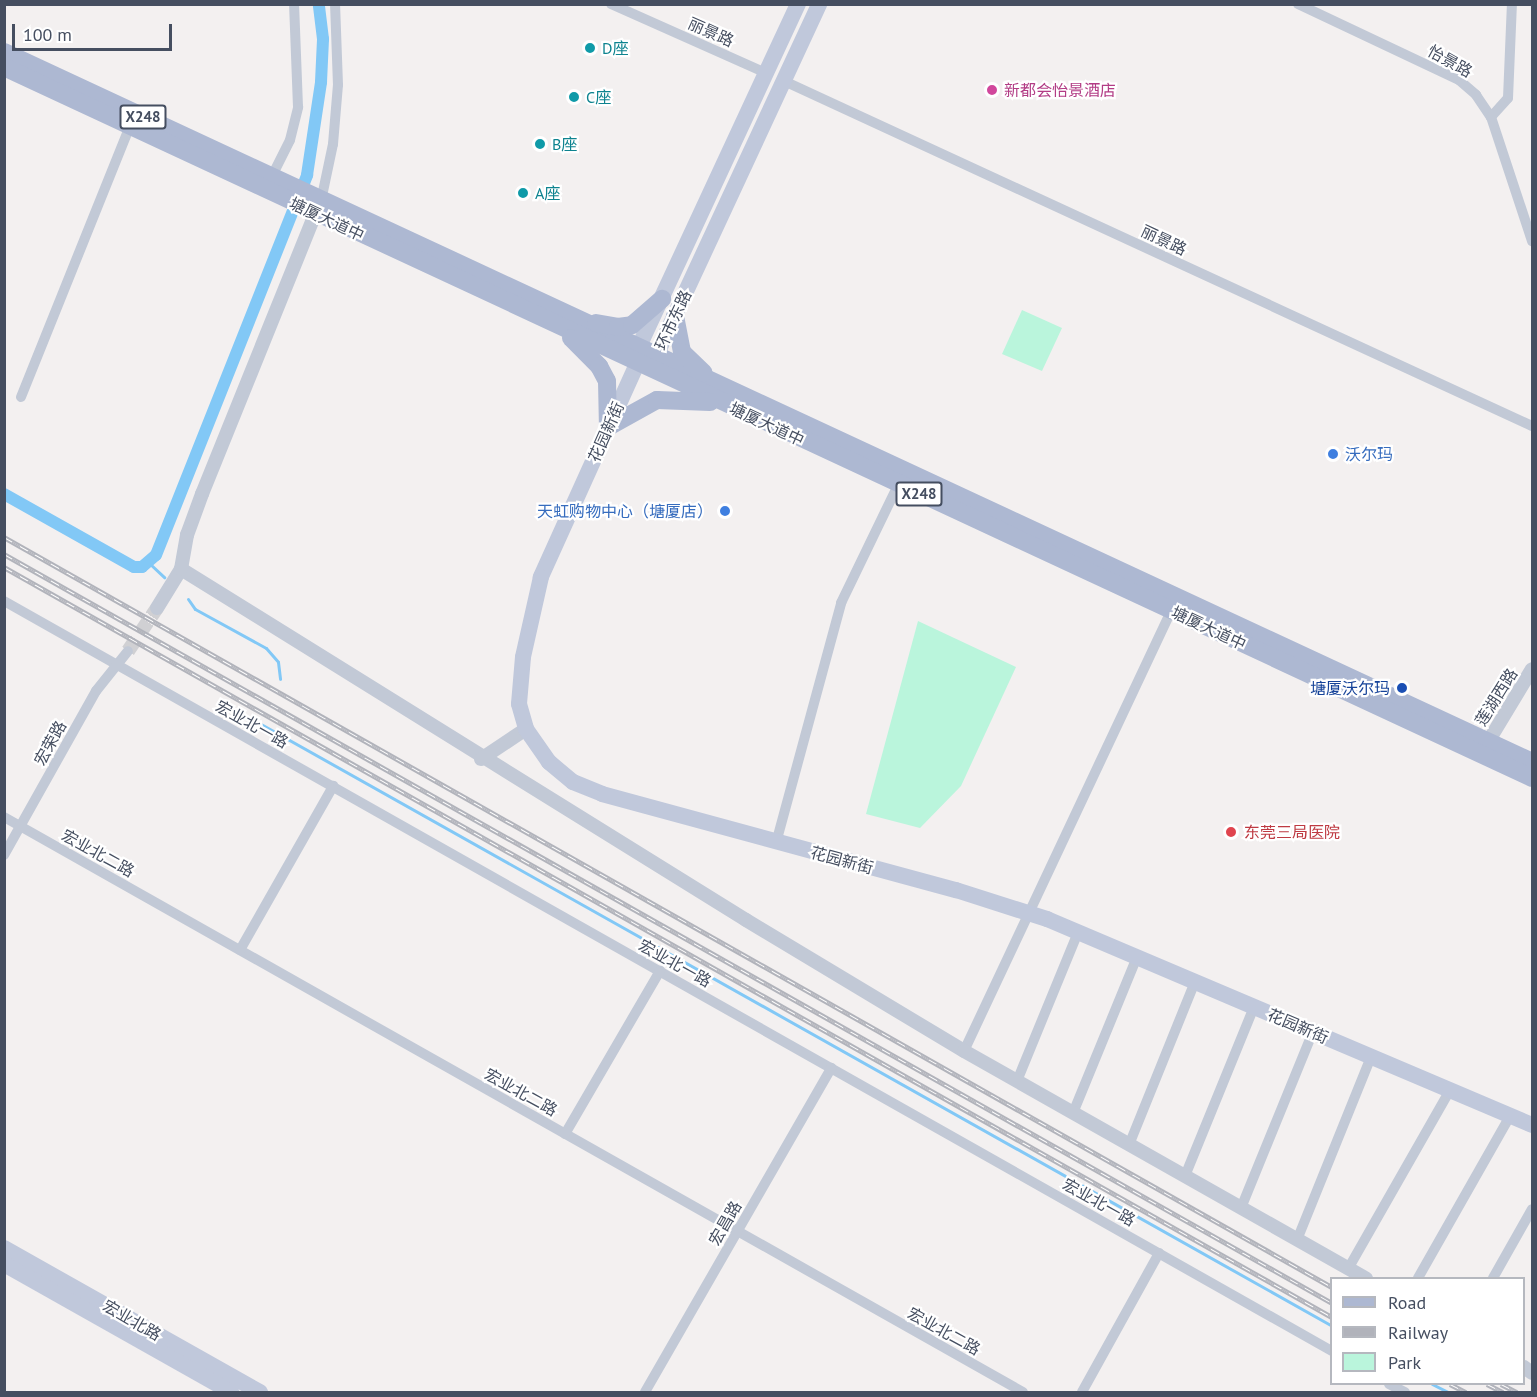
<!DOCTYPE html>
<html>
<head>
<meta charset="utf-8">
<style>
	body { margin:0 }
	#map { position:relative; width:1537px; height:1397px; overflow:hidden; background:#f3f0f0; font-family:"PT Sans","Noto Sans SC",sans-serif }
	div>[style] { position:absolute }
	.green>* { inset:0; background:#baf5dc }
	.stream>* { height:3px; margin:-1.5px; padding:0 1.5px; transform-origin:1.5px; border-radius:1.5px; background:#82c8f6 }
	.canal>* { height:12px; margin:-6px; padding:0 6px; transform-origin:6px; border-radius:6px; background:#82c8f6 }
	.tertiary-tunnel>* { height:14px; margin-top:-7px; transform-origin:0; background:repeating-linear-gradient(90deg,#d0d0d3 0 14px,transparent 0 21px) }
	.minor>* { height:10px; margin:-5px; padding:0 5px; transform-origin:5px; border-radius:5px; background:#c2c9d6 }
	.tertiary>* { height:14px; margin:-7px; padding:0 7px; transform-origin:7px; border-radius:7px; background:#c2c9d6 }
	.secondary>* { height:16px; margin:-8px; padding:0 8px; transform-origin:8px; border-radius:8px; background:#c0c8db }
	.primary>* { height:18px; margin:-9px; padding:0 9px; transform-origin:9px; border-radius:9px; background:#adb8d2 }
	.rail>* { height:5px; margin-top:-2.5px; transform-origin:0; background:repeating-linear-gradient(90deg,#fff 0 9px,#b1b3bb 0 18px); box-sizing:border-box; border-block:2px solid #b1b3bb }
	.dots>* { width:16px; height:16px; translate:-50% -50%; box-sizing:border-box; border:3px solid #fff; border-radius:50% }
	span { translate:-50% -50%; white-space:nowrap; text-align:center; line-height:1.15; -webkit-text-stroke:4.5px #fff; paint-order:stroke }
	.shield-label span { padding:2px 4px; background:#fff; border:2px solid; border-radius:4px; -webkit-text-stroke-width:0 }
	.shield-label { font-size:15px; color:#454e60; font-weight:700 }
	.street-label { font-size:16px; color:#454e60 }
	.culture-label { font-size:16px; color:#0d838f }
	.left { translate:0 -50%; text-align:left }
	.hotel-label { font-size:16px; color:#b23c85 }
	.shop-label { font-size:16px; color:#366cbe }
	.right { translate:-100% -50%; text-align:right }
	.transit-label { font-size:16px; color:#164399 }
	.health-label { font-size:16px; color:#be3a42 }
	.frame { position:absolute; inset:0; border:6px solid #454e60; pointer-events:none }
	.legend { position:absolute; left:1330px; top:1277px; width:195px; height:108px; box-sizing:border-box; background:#fff; border:2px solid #b5b8bf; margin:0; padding:8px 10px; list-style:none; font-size:18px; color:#454e60 }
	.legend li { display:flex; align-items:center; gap:12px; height:30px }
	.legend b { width:30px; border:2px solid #b5b8bf }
	.scale { position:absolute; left:12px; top:24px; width:160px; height:27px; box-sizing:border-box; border:3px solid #454e60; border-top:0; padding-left:8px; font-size:18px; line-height:21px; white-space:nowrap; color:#454e60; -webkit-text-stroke:4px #fff; paint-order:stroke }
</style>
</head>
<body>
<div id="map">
	<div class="green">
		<div style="clip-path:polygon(1022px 310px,1062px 328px,1042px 371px,1002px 354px)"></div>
		<div style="clip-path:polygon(918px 621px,1016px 667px,961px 786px,920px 828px,866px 814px)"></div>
	</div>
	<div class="stream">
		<div style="left:149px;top:563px;width:21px;rotate:43deg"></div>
		<div style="left:188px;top:599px;width:12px;rotate:55deg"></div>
		<div style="left:195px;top:609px;width:81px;rotate:28.8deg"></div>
		<div style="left:266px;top:648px;width:18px;rotate:49deg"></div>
		<div style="left:278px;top:662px;width:17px;rotate:83deg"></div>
		<div style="left:259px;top:723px;width:1231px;rotate:29.33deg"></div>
		<div style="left:1432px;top:1384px;width:18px;rotate:27deg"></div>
	</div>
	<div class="canal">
		<div style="left:4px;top:494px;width:149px;rotate:29.3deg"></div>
		<div style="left:134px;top:567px;width:8px"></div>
		<div style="left:142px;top:567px;width:18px;rotate:-41deg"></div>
		<div style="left:156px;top:555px;width:409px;rotate:-68.3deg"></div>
		<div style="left:307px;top:175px;width:94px;rotate:-81.4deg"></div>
		<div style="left:321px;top:82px;width:43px;rotate:-87.3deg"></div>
		<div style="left:323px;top:39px;width:35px;rotate:-97deg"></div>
	</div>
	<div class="tertiary-tunnel">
		<div style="left:128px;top:651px;width:52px;rotate:-56deg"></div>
	</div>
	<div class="minor">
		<div style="left:611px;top:4px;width:170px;rotate:24deg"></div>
		<div style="left:1298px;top:4px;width:178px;rotate:25.3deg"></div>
		<div style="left:1459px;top:80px;width:23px;rotate:41deg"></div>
		<div style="left:1476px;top:95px;width:27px;rotate:56deg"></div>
		<div style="left:1491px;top:117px;width:131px;rotate:71.7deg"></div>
		<div style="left:784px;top:81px;width:824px;rotate:24.76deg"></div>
		<div style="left:1491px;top:117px;width:25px;rotate:-48deg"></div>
		<div style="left:1508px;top:98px;width:94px;rotate:-87.6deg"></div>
		<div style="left:271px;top:178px;width:42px;rotate:-63.4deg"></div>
		<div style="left:290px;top:140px;width:34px;rotate:-76deg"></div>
		<div style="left:298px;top:107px;width:103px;rotate:-92.2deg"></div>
		<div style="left:321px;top:201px;width:58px;rotate:-78.1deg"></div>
		<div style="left:333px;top:144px;width:59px;rotate:-85.2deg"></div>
		<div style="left:338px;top:85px;width:81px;rotate:-92.1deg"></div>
		<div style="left:21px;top:397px;width:292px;rotate:-68.1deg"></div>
		<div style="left:4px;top:601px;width:1525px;rotate:29.46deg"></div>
		<div style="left:4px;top:817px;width:1170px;rotate:29.44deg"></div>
		<div style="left:776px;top:843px;width:249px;rotate:-74.8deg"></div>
		<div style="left:841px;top:603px;width:131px;rotate:-64.2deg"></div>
		<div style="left:4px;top:855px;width:188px;rotate:-60.7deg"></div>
		<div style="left:96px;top:691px;width:51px;rotate:-51.3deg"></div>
		<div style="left:240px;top:950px;width:189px;rotate:-60.4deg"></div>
		<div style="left:964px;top:1051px;width:486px;rotate:-64.8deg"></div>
		<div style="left:1017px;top:1081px;width:161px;rotate:-67.7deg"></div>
		<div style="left:1073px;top:1113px;width:169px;rotate:-67.7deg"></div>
		<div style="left:565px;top:1134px;width:189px;rotate:-59.8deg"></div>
		<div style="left:1129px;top:1145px;width:176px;rotate:-68deg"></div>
		<div style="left:1185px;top:1176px;width:183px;rotate:-67.8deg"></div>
		<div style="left:1241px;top:1208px;width:190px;rotate:-67.8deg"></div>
		<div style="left:1297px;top:1240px;width:197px;rotate:-68deg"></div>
		<div style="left:1348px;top:1269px;width:206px;rotate:-60.3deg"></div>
		<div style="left:1418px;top:1278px;width:186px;rotate:-60.4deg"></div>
		<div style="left:1493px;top:1278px;width:79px;rotate:-60.5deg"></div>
		<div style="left:1389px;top:1384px;width:18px;rotate:27deg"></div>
		<div style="left:645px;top:1392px;width:374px;rotate:-60.1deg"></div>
		<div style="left:1082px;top:1392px;width:159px;rotate:-61deg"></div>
	</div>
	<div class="tertiary">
		<div style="left:181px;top:569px;width:665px;rotate:31.85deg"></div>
		<div style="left:746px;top:920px;width:254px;rotate:31deg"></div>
		<div style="left:964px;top:1051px;width:462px;rotate:29.5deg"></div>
		<div style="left:157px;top:608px;width:46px;rotate:-58.4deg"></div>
		<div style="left:181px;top:569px;width:35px;rotate:-80deg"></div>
		<div style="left:187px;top:535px;width:44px;rotate:-69.9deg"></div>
		<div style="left:202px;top:494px;width:302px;rotate:-68deg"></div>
		<div style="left:1488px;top:742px;width:85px;rotate:-58.9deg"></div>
		<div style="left:481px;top:759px;width:54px;rotate:-33.7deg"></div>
		<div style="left:1524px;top:1367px;width:10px;rotate:37deg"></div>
	</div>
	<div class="secondary">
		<div style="left:798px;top:4px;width:380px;rotate:114.9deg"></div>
		<div style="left:638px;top:349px;width:15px;rotate:94deg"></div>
		<div style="left:637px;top:364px;width:234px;rotate:114.3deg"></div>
		<div style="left:541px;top:577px;width:82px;rotate:102.7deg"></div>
		<div style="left:523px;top:657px;width:47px;rotate:94.9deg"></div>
		<div style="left:519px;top:704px;width:26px;rotate:74deg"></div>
		<div style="left:526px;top:729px;width:40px;rotate:55.1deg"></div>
		<div style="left:549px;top:762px;width:31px;rotate:40deg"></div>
		<div style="left:573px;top:782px;width:31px;rotate:22deg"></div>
		<div style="left:602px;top:794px;width:367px;rotate:15.2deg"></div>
		<div style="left:956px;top:890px;width:96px;rotate:17.7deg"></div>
		<div style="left:1047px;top:919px;width:527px;rotate:23.01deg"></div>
		<div style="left:646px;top:361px;width:9px;rotate:-18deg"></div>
		<div style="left:655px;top:358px;width:390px;rotate:-65.1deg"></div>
		<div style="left:4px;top:1248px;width:294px;rotate:29.4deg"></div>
		<div style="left:4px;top:1264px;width:261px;rotate:29.4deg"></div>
	</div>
	<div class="primary">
		<div style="left:4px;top:52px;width:1685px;rotate:24.92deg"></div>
		<div style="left:4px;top:67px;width:1685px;rotate:24.95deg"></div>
		<div style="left:675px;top:316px;width:37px;rotate:79deg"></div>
		<div style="left:682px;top:352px;width:30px;rotate:44deg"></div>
		<div style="left:596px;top:323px;width:22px;rotate:10deg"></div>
		<div style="left:618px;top:327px;width:14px;rotate:-8deg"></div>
		<div style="left:632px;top:325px;width:40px;rotate:-41deg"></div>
		<div style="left:571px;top:338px;width:40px;rotate:45deg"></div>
		<div style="left:599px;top:366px;width:17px;rotate:62deg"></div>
		<div style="left:607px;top:381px;width:46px;rotate:88.8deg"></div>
		<div style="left:608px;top:427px;width:56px;rotate:-28.9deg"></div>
		<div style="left:657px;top:400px;width:53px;rotate:2.2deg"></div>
	</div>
	<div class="rail">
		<div style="left:4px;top:537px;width:1525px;rotate:29.46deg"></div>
		<div style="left:4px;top:554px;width:1525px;rotate:29.42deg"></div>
		<div style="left:4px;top:567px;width:1525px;rotate:29.46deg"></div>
		<div style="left:1450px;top:1384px;width:18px;rotate:27deg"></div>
		<div style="left:1487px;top:1384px;width:18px;rotate:27deg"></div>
		<div style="left:1501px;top:1384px;width:18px;rotate:27deg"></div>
	</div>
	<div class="dots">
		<div style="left:590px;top:48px;background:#0f9aa8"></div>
		<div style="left:992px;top:90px;background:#d1479c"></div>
		<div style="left:574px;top:97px;background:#0f9aa8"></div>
		<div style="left:540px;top:144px;background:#0f9aa8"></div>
		<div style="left:523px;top:193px;background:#0f9aa8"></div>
		<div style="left:1333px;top:454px;background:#3f7fe0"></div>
		<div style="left:725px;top:511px;background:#3f7fe0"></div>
		<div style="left:1402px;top:688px;background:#1a4fb4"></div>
		<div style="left:1231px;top:832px;background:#e0444e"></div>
	</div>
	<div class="shield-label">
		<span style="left:143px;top:117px">X248</span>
		<span style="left:919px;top:494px">X248</span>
	</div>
	<div class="street-label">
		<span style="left:711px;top:32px;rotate:24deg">丽景路</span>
		<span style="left:1450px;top:61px;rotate:29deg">怡景路</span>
		<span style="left:327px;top:219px;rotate:25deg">塘厦大道中</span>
		<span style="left:1164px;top:240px;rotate:25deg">丽景路</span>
		<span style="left:673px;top:320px;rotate:-65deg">环市东路</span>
		<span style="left:767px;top:424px;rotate:25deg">塘厦大道中</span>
		<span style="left:606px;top:432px;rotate:-66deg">花园新街</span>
		<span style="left:1209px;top:628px;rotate:25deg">塘厦大道中</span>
		<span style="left:1496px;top:697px;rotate:-58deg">莲湖西路</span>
		<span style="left:252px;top:724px;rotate:29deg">宏业北一路</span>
		<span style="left:50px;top:743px;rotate:-61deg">宏荣路</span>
		<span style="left:98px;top:853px;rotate:29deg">宏业北二路</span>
		<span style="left:842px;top:860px;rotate:15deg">花园新街</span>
		<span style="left:675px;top:963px;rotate:29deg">宏业北一路</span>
		<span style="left:1298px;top:1026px;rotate:23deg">花园新街</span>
		<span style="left:521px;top:1092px;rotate:29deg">宏业北二路</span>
		<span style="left:1099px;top:1202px;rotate:29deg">宏业北一路</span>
		<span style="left:725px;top:1223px;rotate:-60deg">宏昌路</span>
		<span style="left:132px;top:1320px;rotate:30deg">宏业北路</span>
		<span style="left:944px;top:1331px;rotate:29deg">宏业北二路</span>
	</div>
	<div class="culture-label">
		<span class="left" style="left:602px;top:48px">D座</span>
		<span class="left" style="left:586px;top:97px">C座</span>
		<span class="left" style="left:552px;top:144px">B座</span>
		<span class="left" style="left:535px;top:193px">A座</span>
	</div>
	<div class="hotel-label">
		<span class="left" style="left:1004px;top:90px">新都会怡景酒店</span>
	</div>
	<div class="shop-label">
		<span class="left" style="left:1345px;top:454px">沃尔玛</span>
		<span class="right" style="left:713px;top:511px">天虹购物中心（塘厦店）</span>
	</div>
	<div class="transit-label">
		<span class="right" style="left:1390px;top:688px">塘厦沃尔玛</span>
	</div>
	<div class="health-label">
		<span class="left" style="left:1244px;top:832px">东莞三局医院</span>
	</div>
	<div class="frame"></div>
	<ul class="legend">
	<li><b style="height:8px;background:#adb8d2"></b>Road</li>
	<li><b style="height:8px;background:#b1b3bb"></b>Railway</li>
	<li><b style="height:16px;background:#baf5dc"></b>Park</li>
	</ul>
	<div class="scale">100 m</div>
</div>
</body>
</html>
